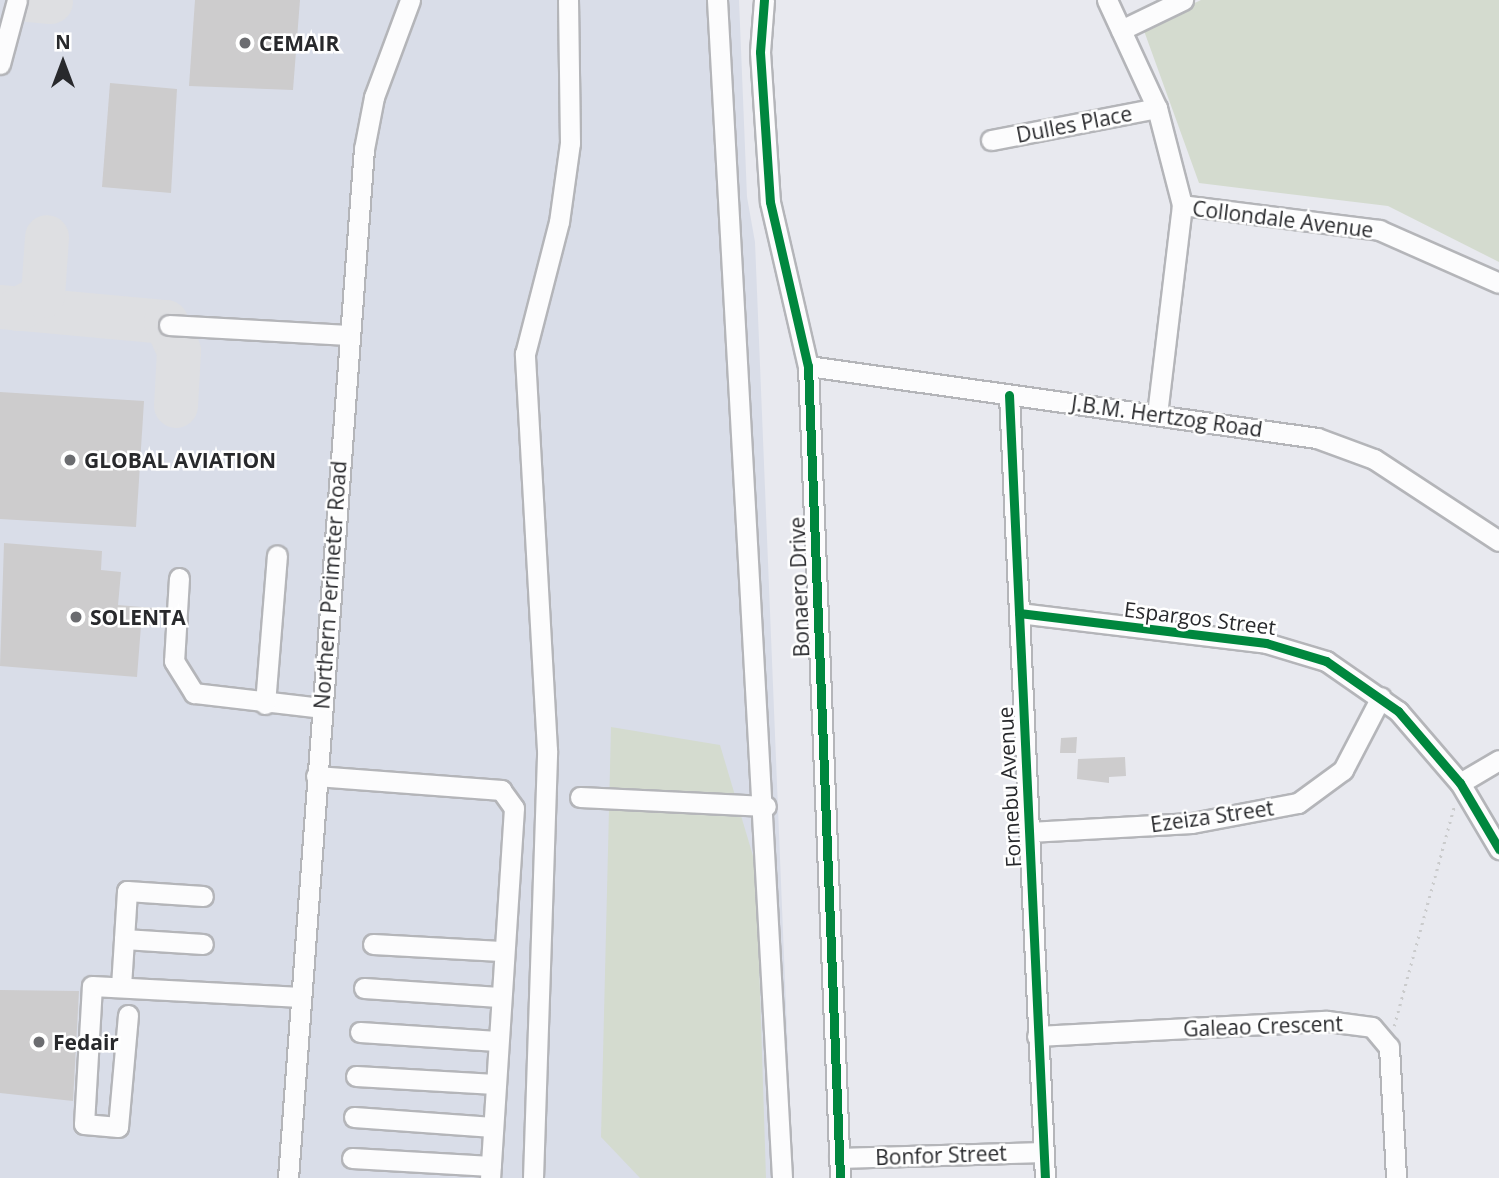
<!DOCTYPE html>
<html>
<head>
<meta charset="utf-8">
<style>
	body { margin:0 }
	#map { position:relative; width:1499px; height:1178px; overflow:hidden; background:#e8e9ef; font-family:"Open Sans",sans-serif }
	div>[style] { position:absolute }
	.built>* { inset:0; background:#d9dde8 }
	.green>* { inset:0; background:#d4dbcf }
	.taxiway>* { height:44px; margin:-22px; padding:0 22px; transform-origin:22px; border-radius:22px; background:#dedfe2 }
	.building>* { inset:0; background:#cdcccd }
	.path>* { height:2.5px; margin-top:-1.25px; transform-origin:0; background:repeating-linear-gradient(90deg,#cacbcc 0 2px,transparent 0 7px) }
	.roads { filter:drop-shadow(2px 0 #b4b5b9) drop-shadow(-2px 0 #b4b5b9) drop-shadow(0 2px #b4b5b9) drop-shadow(0 -2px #b4b5b9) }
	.minor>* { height:19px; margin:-9.5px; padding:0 9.5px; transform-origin:9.5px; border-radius:9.5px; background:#fcfcfd }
	.cycleway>* { height:9px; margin:-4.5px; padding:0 4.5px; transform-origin:4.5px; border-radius:4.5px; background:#00873e }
	.dots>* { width:19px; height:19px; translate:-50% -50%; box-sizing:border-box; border:4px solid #fff; border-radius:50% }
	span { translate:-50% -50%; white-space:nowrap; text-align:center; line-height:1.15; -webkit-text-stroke:5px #fff; paint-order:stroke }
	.poi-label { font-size:21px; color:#28292c; font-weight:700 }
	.left { translate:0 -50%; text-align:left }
	.street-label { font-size:21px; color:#28292c }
	.north { position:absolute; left:28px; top:28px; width:70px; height:70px; -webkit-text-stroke:5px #fff; paint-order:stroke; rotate:0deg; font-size:19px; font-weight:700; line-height:28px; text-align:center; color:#28292c }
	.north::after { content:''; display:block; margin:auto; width:24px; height:32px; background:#28292c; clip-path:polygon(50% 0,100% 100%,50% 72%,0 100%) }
</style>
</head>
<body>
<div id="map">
	<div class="built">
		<div style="clip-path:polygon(0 0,739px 0,747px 197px,755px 242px,793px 1178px,0 1178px)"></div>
	</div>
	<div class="green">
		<div style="clip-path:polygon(1201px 0,1499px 0,1499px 262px,1388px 206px,1199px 183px,1143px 28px)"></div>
		<div style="clip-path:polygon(611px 727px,720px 745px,756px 866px,766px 1178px,640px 1178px,601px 1137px)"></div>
	</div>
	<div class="taxiway">
		<div style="left:28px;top:0;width:23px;rotate:5deg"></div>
		<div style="left:0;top:307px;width:167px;rotate:5.2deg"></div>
		<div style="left:166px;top:322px;width:32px;rotate:66deg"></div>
		<div style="left:179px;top:351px;width:55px;rotate:93.1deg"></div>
		<div style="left:18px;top:309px;width:28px;rotate:-27deg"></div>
		<div style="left:43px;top:296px;width:59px;rotate:-86.1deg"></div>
	</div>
	<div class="building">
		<div style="clip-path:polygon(195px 0,300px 0,293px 90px,189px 86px)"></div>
		<div style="clip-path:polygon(110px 83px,177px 89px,171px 193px,102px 187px)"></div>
		<div style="clip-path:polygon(0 392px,144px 401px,136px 527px,0 519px)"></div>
		<div style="clip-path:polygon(4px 543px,102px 551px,101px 570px,121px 572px,118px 605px,153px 608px,152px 626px,141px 626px,137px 677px,0 666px)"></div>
		<div style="clip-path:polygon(1077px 737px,1076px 753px,1060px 753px,1061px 738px)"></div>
		<div style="clip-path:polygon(1125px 757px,1126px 776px,1109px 777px,1109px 783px,1077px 779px,1078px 759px)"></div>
		<div style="clip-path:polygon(0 990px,79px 991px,73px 1101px,0 1093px)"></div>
	</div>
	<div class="path">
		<div style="left:1394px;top:1026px;width:227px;rotate:-74.7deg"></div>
	</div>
	<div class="roads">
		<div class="minor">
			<div style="left:717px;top:0;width:1180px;rotate:86.84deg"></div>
			<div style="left:764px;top:0;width:52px;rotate:94.4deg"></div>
			<div style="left:760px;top:52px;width:150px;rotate:86.2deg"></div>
			<div style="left:770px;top:202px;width:168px;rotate:77deg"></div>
			<div style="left:808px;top:366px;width:813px;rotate:87.74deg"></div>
			<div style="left:1107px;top:0;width:119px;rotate:65.2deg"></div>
			<div style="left:1157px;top:108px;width:100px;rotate:75.5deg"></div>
			<div style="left:1182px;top:205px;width:210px;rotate:96.8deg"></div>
			<div style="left:1121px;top:30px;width:69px;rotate:-25.8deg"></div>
			<div style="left:0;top:64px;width:66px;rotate:-75.1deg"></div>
			<div style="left:991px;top:140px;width:169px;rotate:-10.9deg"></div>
			<div style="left:1182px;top:205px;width:199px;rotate:7.2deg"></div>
			<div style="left:1379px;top:230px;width:131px;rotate:23.8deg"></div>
			<div style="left:169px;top:325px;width:179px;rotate:3.2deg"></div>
			<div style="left:808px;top:366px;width:514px;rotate:8.05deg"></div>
			<div style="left:1317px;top:438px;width:61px;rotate:20.2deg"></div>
			<div style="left:1374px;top:459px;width:149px;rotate:33.3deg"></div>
			<div style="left:1009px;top:395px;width:784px;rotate:87.37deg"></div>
			<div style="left:179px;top:578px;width:83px;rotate:93.4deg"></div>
			<div style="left:174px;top:661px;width:38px;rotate:58deg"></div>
			<div style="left:194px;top:693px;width:129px;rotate:6.7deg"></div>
			<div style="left:1019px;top:613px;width:249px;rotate:6.9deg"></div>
			<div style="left:1266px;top:643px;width:63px;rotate:16.7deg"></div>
			<div style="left:1326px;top:661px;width:88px;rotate:34.8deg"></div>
			<div style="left:1398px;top:711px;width:95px;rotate:49.3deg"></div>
			<div style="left:1460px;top:783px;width:77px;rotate:59.4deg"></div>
			<div style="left:265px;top:704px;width:149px;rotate:-85.4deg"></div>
			<div style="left:316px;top:776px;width:186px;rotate:4.3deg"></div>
			<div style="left:501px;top:790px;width:22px;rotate:54deg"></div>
			<div style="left:514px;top:808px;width:371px;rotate:93.7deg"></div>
			<div style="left:1460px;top:783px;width:45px;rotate:-30.5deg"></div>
			<div style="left:580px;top:797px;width:186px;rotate:2.8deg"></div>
			<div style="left:1029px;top:832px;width:163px;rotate:-3.2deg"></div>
			<div style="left:1192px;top:823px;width:108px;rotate:-10.7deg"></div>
			<div style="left:1298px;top:803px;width:56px;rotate:-36.3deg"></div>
			<div style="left:1343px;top:770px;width:82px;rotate:-62.5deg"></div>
			<div style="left:124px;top:939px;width:48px;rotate:-86.4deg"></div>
			<div style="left:127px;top:891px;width:76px;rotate:3.8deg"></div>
			<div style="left:373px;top:944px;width:128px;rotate:3.1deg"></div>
			<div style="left:121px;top:986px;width:47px;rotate:-86.3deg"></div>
			<div style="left:124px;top:939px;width:79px;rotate:3.6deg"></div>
			<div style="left:364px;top:988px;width:135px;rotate:3.8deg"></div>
			<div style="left:128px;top:1015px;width:112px;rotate:95.1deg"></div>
			<div style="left:118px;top:1127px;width:34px;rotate:-175deg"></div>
			<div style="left:84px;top:1124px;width:138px;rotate:-86.7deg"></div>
			<div style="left:92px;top:986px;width:209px;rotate:3deg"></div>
			<div style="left:360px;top:1032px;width:137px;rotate:3.8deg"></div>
			<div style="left:1037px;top:1036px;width:290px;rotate:-3deg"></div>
			<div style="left:1327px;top:1021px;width:45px;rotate:7.6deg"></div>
			<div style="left:1372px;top:1027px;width:26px;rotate:50deg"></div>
			<div style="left:1389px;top:1047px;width:131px;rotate:86.9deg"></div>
			<div style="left:356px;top:1076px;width:139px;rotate:3.3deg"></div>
			<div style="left:354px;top:1117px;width:139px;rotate:4.1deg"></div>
			<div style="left:352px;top:1158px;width:139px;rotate:3.3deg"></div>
			<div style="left:839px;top:1158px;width:204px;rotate:-1.7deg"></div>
			<div style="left:288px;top:1178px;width:1032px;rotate:-85.78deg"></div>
			<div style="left:364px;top:149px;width:53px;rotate:-79.1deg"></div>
			<div style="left:374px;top:97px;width:103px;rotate:-69.6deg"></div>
			<div style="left:533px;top:1178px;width:428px;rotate:-88.1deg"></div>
			<div style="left:547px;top:750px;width:397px;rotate:-93.2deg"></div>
			<div style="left:525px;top:354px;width:136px;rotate:-75.6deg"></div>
			<div style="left:559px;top:222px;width:80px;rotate:-82.1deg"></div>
			<div style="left:570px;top:143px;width:143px;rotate:-90.8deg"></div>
		</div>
	</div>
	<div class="cycleway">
		<div style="left:764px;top:0;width:52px;rotate:94.4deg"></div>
		<div style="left:760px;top:52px;width:150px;rotate:86.2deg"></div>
		<div style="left:770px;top:202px;width:168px;rotate:77deg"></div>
		<div style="left:808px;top:366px;width:813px;rotate:87.74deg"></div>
		<div style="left:1009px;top:395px;width:784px;rotate:87.37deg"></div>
		<div style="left:1019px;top:613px;width:249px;rotate:6.9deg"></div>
		<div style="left:1266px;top:643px;width:63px;rotate:16.7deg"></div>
		<div style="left:1326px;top:661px;width:88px;rotate:34.8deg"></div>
		<div style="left:1398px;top:711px;width:95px;rotate:49.3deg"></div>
		<div style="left:1460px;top:783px;width:77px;rotate:59.4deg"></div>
	</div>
	<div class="dots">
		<div style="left:245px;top:43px;background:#6b6c70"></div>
		<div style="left:70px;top:460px;background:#6b6c70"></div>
		<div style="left:76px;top:617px;background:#6b6c70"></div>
		<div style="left:39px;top:1042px;background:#6b6c70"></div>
	</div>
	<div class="poi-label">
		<span class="left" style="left:259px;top:43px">CEMAIR</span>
		<span class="left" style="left:84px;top:460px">GLOBAL AVIATION</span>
		<span class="left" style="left:90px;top:617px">SOLENTA</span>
		<span class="left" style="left:53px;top:1042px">Fedair</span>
	</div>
	<div class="street-label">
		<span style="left:1074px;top:124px;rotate:-11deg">Dulles Place</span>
		<span style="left:1283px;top:219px;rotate:7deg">Collondale Avenue</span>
		<span style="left:1167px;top:416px;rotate:8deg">J.B.M. Hertzog Road</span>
		<span style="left:330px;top:585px;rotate:-86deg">Northern Perimeter Road</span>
		<span style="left:799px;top:587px;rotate:-92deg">Bonaero Drive</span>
		<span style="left:1200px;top:618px;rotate:7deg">Espargos Street</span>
		<span style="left:1009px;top:787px;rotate:-93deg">Fornebu Avenue</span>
		<span style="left:1212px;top:816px;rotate:-8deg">Ezeiza Street</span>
		<span style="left:1263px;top:1026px;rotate:-2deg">Galeao Crescent</span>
		<span style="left:941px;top:1155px;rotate:-2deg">Bonfor Street</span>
	</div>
	<div class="north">N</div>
</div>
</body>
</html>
